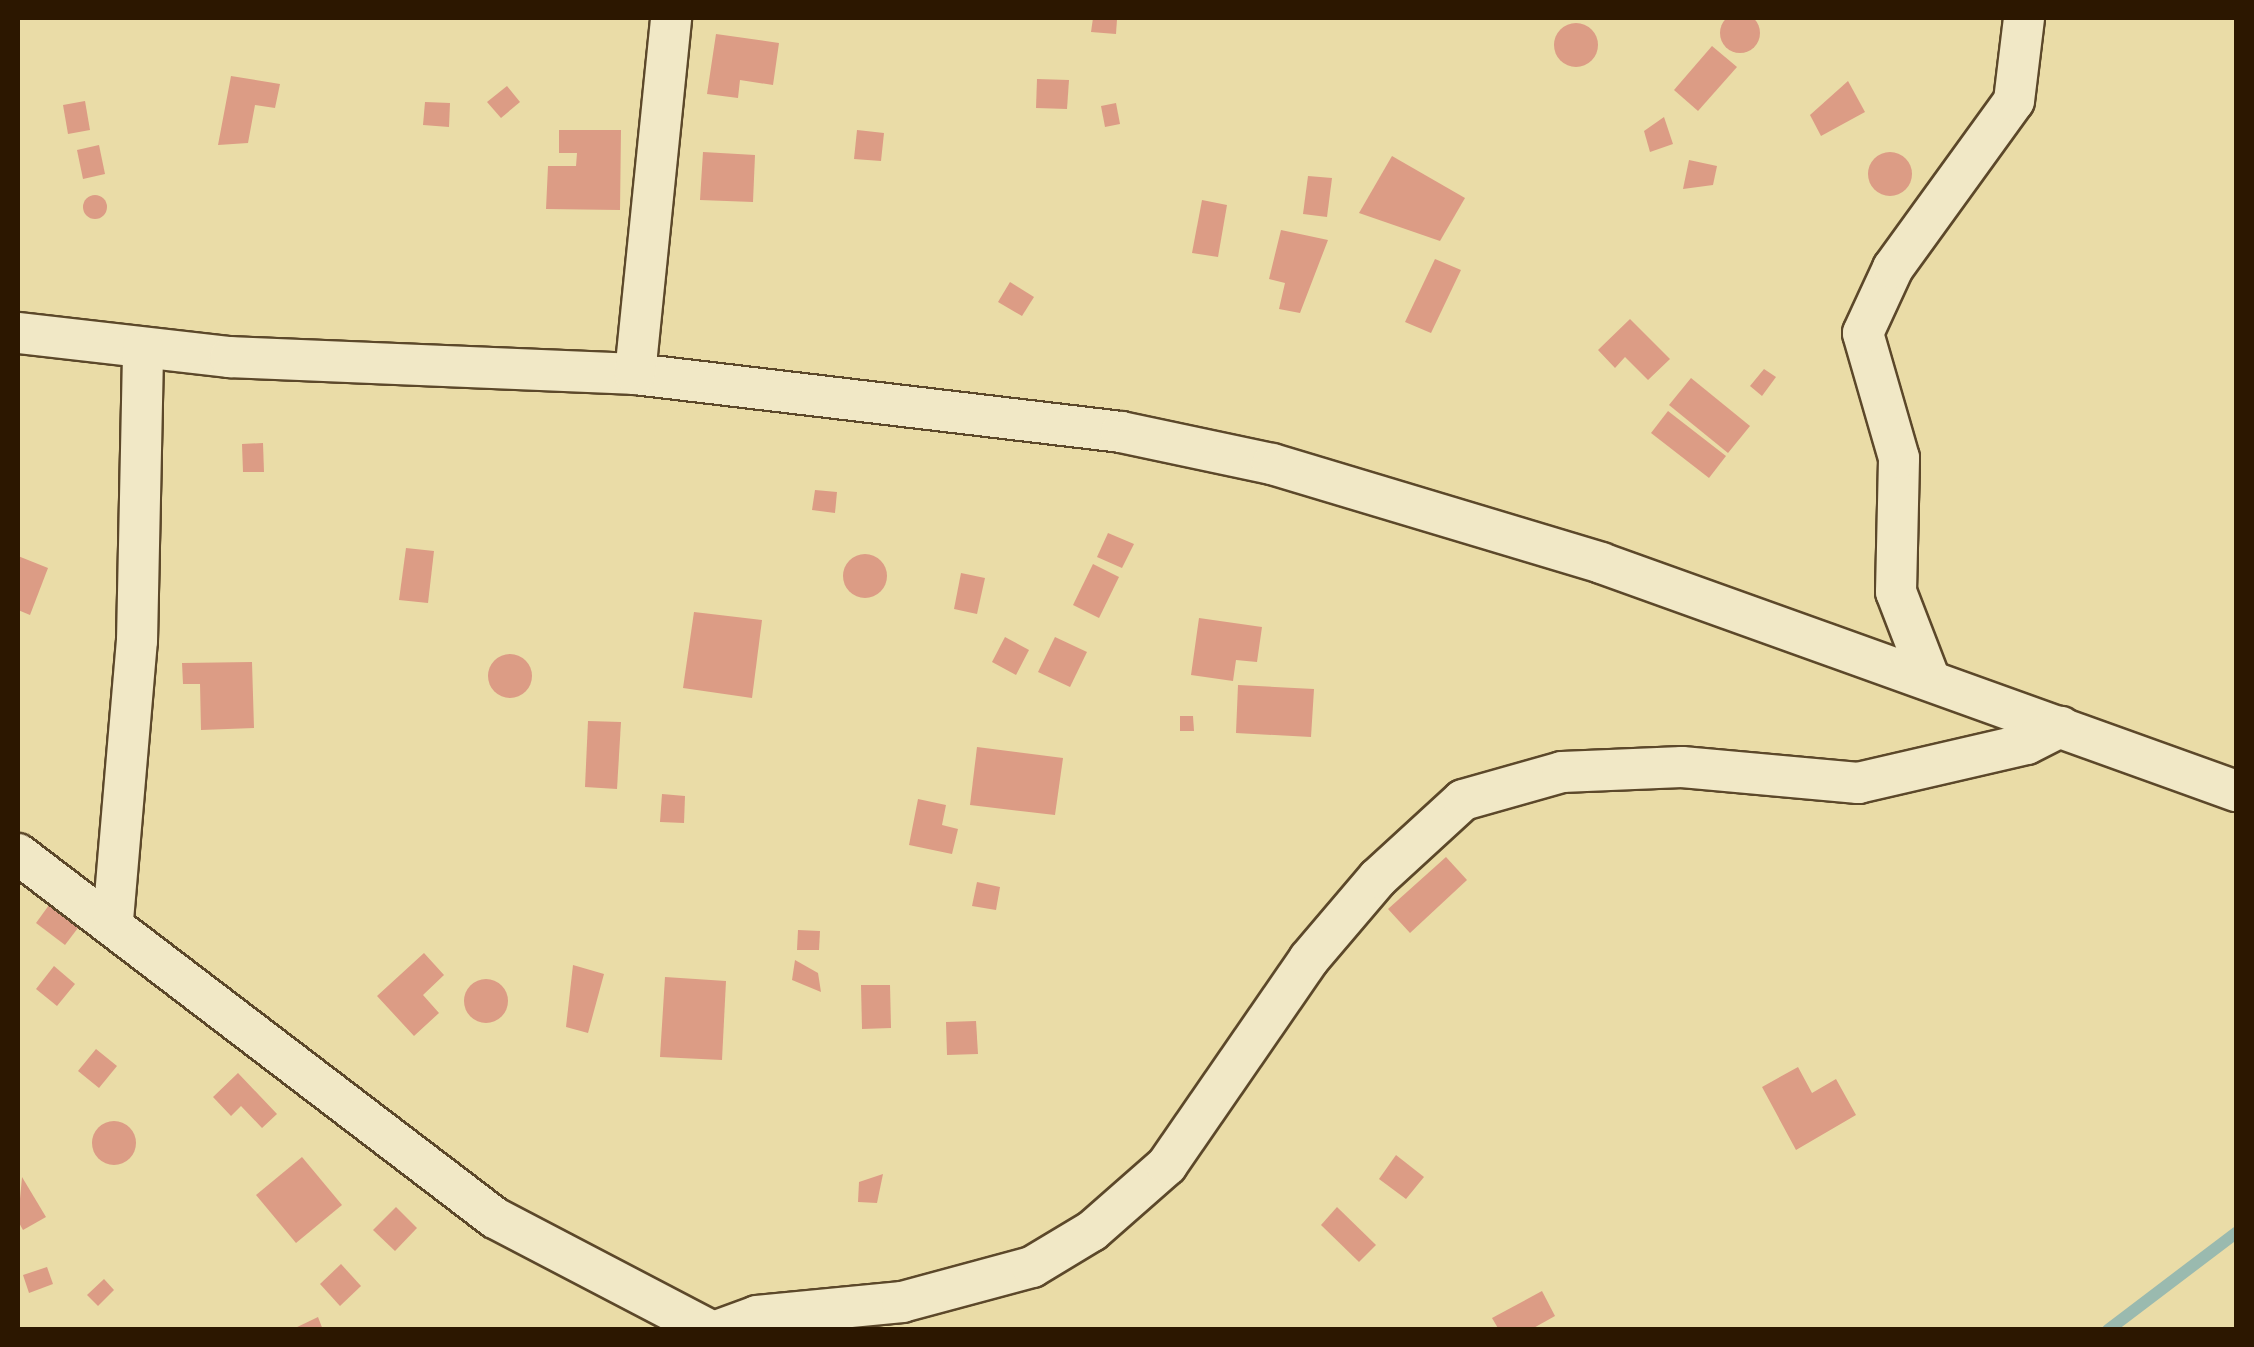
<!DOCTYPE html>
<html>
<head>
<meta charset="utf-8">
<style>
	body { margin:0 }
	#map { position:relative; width:2254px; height:1347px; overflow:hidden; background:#eadca7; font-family:"Libre Caslon Text",serif }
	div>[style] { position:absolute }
	.stream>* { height:12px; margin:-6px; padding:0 6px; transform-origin:6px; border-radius:6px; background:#9abaaf }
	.building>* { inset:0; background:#dc9c85 }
	.round { border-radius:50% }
	.roads { filter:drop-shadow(2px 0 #5c482a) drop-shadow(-2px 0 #5c482a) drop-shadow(0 2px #5c482a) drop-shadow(0 -2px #5c482a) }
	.minor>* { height:40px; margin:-20px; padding:0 20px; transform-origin:20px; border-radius:20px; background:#f1e8c6 }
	span { translate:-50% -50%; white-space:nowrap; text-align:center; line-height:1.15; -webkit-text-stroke:8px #f1e8c6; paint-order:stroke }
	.frame { position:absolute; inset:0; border:20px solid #2c1700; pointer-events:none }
</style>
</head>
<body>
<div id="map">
	<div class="stream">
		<div style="left:2108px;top:1330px;width:161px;rotate:-37.2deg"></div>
	</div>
	<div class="building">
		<div class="round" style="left:1720px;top:13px;width:40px;height:40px"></div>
		<div style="clip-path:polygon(1093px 18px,1117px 19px,1116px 34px,1091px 32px)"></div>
		<div class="round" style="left:1554px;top:23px;width:44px;height:44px"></div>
		<div style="clip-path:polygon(716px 34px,779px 43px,773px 85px,740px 80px,738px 98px,707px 94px)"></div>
		<div style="clip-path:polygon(1712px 46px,1737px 67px,1698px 111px,1674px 90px)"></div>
		<div style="clip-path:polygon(231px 76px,280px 84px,275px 108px,255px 105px,248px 143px,218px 145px)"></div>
		<div style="clip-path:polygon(1037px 79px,1069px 80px,1067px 109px,1036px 108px)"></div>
		<div style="clip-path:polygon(1848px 81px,1865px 112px,1821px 136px,1810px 115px)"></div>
		<div style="clip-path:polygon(507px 86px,520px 102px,501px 118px,487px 102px)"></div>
		<div style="clip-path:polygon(85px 101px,90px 130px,68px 134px,63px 105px)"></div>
		<div style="clip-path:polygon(425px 102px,450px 103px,449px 127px,423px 125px)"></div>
		<div style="clip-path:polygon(1116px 103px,1120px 124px,1105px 127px,1101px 106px)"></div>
		<div style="clip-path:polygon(1664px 117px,1673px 144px,1650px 152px,1644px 131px)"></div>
		<div style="clip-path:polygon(559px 130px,621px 130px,620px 210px,546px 209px,548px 166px,576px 166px,577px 153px,559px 153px)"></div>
		<div style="clip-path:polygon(857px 130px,884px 133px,881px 161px,854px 159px)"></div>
		<div style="clip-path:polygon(99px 145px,105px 174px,83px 179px,77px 150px)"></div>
		<div style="clip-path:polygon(703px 152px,755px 155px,753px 202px,700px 200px)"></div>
		<div class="round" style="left:1868px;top:152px;width:44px;height:44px"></div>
		<div style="clip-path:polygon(1392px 156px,1465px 198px,1440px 241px,1359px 213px)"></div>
		<div style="clip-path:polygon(1689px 160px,1717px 166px,1713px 185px,1683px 189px)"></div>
		<div style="clip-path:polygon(1308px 176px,1332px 178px,1327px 217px,1303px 214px)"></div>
		<div class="round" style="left:83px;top:195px;width:24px;height:24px"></div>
		<div style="clip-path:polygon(1202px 200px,1227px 205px,1218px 257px,1192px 253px)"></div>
		<div style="clip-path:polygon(1281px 230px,1328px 240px,1300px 313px,1279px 309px,1285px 283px,1269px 279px)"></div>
		<div style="clip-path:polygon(1435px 259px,1461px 270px,1431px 333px,1405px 322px)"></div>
		<div style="clip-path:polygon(1010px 282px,1034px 297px,1022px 316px,998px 302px)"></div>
		<div style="clip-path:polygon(1630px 319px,1670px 359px,1648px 380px,1625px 357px,1615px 368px,1598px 350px)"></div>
		<div style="clip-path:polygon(1764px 369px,1776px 377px,1762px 396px,1750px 386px)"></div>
		<div style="clip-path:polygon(1691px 378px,1750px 426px,1728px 453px,1669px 405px)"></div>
		<div style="clip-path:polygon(1668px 411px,1726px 456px,1709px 478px,1651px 433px)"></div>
		<div style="clip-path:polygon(263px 443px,264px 472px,243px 472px,242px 444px)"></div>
		<div style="clip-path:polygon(815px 490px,837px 492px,835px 513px,812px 510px)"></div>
		<div style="clip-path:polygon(1108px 533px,1134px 544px,1122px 568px,1097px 557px)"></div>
		<div style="clip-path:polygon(406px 548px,434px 551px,428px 603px,399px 600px)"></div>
		<div class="round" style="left:843px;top:554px;width:44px;height:44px"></div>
		<div style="clip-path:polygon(18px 556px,48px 568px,30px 615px,18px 610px)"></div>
		<div style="clip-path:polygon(1093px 564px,1119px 577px,1099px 618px,1073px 605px)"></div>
		<div style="clip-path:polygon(961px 573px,985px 578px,977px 614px,954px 609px)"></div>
		<div style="clip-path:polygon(694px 612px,762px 620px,752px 698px,683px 688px)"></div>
		<div style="clip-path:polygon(1199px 618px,1262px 627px,1257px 662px,1236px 660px,1233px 681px,1191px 675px)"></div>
		<div style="clip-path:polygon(1005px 637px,1029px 650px,1016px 675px,992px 662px)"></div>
		<div style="clip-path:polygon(1055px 637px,1087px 652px,1070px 687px,1038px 672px)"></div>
		<div class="round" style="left:488px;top:654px;width:44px;height:44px"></div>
		<div style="clip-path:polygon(252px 662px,254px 728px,201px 730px,200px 684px,183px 684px,182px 663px)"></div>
		<div style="clip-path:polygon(1238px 685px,1314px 689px,1311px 737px,1236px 733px)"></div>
		<div style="clip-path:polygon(1180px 716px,1193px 716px,1194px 731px,1180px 731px)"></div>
		<div style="clip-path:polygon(588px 721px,621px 722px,617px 789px,585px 787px)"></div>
		<div style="clip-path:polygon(977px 747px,1063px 758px,1055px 815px,970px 805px)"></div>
		<div style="clip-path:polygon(662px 794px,685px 796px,684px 823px,660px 822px)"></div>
		<div style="clip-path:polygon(918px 799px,946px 805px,942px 825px,958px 829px,952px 854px,909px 845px)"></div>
		<div style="clip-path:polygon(1446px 857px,1467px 880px,1410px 933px,1388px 909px)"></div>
		<div style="clip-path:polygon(977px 882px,1000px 887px,996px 910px,972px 906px)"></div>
		<div style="clip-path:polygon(57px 894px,87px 916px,65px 945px,36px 923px)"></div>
		<div style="clip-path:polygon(798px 930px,820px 931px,819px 950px,797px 950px)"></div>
		<div style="clip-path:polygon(424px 953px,444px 975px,423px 995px,439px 1013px,414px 1036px,377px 996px)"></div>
		<div style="clip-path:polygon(795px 960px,818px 973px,821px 992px,792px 980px)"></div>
		<div style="clip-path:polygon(573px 965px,604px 974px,588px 1033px,566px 1027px)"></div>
		<div style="clip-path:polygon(54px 966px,75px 984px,57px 1006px,36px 989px)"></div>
		<div style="clip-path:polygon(665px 977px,726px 981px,722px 1060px,660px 1057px)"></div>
		<div class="round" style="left:464px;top:979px;width:44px;height:44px"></div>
		<div style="clip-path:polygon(861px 985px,890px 985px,891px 1028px,862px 1029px)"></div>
		<div style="clip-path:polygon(976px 1021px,978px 1054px,947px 1055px,946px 1022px)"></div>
		<div style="clip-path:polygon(96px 1049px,117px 1066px,99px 1088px,78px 1071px)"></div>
		<div style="clip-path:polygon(1798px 1067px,1812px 1093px,1836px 1079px,1856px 1115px,1796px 1150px,1762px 1087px)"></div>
		<div style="clip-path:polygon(238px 1073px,277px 1114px,262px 1128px,241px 1106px,231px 1116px,213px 1097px)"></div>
		<div class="round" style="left:92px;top:1121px;width:44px;height:44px"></div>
		<div style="clip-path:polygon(1396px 1155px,1424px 1177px,1406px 1199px,1379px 1179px)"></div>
		<div style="clip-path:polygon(302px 1157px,342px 1205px,296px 1243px,256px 1195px)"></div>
		<div style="clip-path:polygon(883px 1174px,877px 1203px,858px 1202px,859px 1182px)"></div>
		<div style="clip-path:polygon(22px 1177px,46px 1217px,23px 1230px,18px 1221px)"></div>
		<div style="clip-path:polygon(396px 1207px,417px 1228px,395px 1251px,373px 1230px)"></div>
		<div style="clip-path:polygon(1337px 1207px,1376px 1245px,1359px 1262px,1321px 1225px)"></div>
		<div style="clip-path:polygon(341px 1264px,361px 1286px,340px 1306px,320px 1284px)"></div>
		<div style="clip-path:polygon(47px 1267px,53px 1284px,29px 1293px,23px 1275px)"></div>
		<div style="clip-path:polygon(104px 1279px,114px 1290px,98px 1306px,87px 1295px)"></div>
		<div style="clip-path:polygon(1542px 1291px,1555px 1316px,1530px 1330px,1499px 1330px,1492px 1318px)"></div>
		<div style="clip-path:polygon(318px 1317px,323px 1330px,291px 1330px)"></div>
	</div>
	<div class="roads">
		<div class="minor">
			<div style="left:18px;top:333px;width:213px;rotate:6.5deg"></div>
			<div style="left:230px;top:357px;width:405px;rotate:2.4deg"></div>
			<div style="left:635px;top:374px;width:489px;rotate:6.8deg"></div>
			<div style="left:1121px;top:432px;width:154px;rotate:12deg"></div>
			<div style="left:1272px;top:464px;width:344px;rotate:16.7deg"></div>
			<div style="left:1601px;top:563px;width:675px;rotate:19.75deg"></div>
			<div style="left:635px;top:374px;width:358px;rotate:-84.2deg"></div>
			<div style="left:1930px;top:680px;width:94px;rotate:-111.1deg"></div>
			<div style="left:1896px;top:592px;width:134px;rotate:-88.7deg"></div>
			<div style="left:1899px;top:458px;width:130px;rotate:-106.1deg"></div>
			<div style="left:1863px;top:333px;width:72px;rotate:-65.2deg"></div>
			<div style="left:1893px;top:268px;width:206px;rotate:-54.1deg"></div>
			<div style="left:2014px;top:101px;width:84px;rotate:-83.1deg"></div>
			<div style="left:18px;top:854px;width:600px;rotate:37.35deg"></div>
			<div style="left:495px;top:1218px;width:242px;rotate:27.6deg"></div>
			<div style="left:113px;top:920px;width:280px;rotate:-85.1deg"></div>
			<div style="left:137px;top:641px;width:293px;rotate:-88.8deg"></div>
			<div style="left:719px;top:1330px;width:40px;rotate:-20.2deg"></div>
			<div style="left:757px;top:1316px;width:146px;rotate:-5.5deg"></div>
			<div style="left:902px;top:1302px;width:135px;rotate:-15.1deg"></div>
			<div style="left:1032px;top:1267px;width:70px;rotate:-31deg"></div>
			<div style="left:1092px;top:1231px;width:100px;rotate:-41.3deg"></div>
			<div style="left:1167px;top:1165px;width:250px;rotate:-55.4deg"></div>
			<div style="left:1309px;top:959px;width:106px;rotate:-49.6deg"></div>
			<div style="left:1378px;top:878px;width:115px;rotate:-42.5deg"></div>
			<div style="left:1463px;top:800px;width:103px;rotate:-15.8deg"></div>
			<div style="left:1562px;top:772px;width:120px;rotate:-2.4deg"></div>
			<div style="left:1682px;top:767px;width:177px;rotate:5.2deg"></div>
			<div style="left:1858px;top:783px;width:173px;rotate:-13deg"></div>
			<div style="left:2027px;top:744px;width:38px;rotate:-27deg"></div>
		</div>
	</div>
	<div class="frame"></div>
</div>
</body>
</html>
